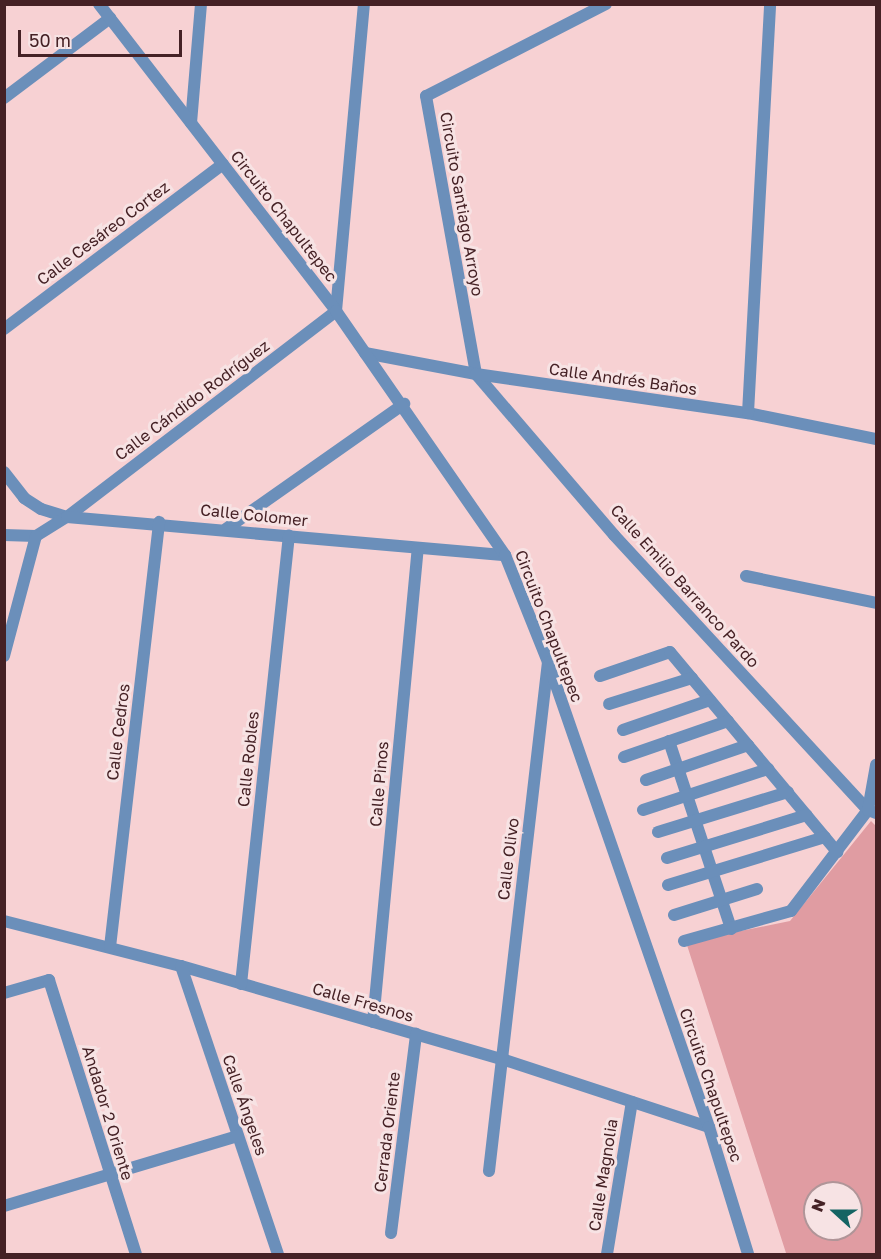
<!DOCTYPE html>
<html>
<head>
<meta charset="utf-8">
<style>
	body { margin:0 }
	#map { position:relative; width:881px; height:1259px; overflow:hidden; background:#f7d1d3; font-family:"Golos Text",sans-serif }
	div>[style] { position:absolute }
	.green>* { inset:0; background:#e09ca2 }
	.minor>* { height:12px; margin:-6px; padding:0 6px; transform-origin:6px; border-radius:6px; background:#6b8fba }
	.tertiary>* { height:12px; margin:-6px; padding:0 6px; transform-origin:6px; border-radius:6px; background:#6b8fba }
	span { translate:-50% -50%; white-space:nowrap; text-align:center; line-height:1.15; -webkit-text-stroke:6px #f7e3e4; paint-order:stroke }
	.street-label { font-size:16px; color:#452125 }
	.frame { position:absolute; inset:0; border:6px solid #452125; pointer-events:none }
	.north { position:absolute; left:803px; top:1181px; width:60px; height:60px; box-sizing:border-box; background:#f7e3e4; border:2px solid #b09598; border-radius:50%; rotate:291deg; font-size:16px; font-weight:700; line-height:24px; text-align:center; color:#452125 }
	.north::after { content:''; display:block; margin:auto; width:21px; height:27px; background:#156463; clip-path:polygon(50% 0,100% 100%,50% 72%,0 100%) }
	.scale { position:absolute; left:18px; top:30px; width:164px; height:27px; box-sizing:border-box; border:3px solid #452125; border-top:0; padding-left:8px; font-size:18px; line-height:21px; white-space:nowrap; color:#452125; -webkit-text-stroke:4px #f7e3e4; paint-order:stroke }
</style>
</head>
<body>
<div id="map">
	<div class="green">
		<div style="clip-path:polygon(evenodd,871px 821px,876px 826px,876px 1254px,786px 1253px,686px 942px,790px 921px,871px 821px,815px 1193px,851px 1193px,851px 1229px,815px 1229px,815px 1193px)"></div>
	</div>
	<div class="minor">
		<div style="left:606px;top:4px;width:202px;rotate:152.9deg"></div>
		<div style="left:426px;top:96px;width:282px;rotate:79.8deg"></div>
		<div style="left:476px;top:374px;width:212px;rotate:49.4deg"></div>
		<div style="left:614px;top:535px;width:374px;rotate:47.3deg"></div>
		<div style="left:868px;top:810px;width:9px;rotate:21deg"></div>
		<div style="left:4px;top:98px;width:133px;rotate:-37deg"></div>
		<div style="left:191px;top:123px;width:119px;rotate:-85.2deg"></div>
		<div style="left:4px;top:329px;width:274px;rotate:-37deg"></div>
		<div style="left:365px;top:353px;width:113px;rotate:10.7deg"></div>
		<div style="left:476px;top:374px;width:275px;rotate:8.2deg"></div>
		<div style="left:748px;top:413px;width:131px;rotate:11.5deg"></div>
		<div style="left:748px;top:413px;width:410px;rotate:-86.9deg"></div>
		<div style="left:4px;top:472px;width:33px;rotate:52deg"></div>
		<div style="left:24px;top:498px;width:20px;rotate:33deg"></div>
		<div style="left:41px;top:509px;width:27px;rotate:17deg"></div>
		<div style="left:67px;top:517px;width:339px;rotate:-37.4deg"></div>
		<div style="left:336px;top:311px;width:308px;rotate:-84.8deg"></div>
		<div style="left:226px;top:529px;width:218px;rotate:-35.1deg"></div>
		<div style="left:4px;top:535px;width:32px;rotate:2deg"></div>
		<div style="left:36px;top:536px;width:36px;rotate:-32deg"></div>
		<div style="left:67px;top:517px;width:440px;rotate:5deg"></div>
		<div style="left:746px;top:576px;width:133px;rotate:11.7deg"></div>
		<div style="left:4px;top:656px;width:124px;rotate:-75.1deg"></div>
		<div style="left:600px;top:676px;width:74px;rotate:-18.9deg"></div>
		<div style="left:670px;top:652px;width:261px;rotate:50.1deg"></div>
		<div style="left:609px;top:704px;width:87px;rotate:-17.4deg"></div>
		<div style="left:623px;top:730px;width:92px;rotate:-19deg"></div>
		<div style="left:669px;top:741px;width:198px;rotate:71.7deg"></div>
		<div style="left:624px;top:757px;width:110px;rotate:-19.1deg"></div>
		<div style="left:646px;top:780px;width:108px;rotate:-18.9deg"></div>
		<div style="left:643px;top:810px;width:132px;rotate:-18.2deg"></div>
		<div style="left:658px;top:832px;width:136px;rotate:-17.1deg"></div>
		<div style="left:667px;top:858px;width:146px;rotate:-17.1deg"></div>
		<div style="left:668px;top:885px;width:164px;rotate:-17deg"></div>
		<div style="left:674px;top:915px;width:87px;rotate:-17.4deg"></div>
		<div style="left:4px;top:921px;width:183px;rotate:14.3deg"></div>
		<div style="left:181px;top:966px;width:334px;rotate:16.2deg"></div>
		<div style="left:502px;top:1059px;width:218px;rotate:18.2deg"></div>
		<div style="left:684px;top:941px;width:111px;rotate:-15.7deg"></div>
		<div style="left:791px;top:911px;width:127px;rotate:-52.7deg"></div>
		<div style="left:868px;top:810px;width:46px;rotate:-79.9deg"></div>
		<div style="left:110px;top:947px;width:428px;rotate:-83.4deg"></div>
		<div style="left:181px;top:966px;width:304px;rotate:71.4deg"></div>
		<div style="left:241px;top:984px;width:451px;rotate:-83.9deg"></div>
		<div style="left:4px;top:993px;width:47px;rotate:-16.1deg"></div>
		<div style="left:49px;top:980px;width:287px;rotate:72.4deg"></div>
		<div style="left:373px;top:1022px;width:476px;rotate:-84.6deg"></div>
		<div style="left:489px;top:1171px;width:512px;rotate:-83.39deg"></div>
		<div style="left:4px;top:1206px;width:244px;rotate:-16.7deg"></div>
		<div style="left:391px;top:1233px;width:201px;rotate:-82.8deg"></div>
		<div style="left:607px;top:1254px;width:154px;rotate:-80.7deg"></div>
	</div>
	<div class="tertiary">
		<div style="left:99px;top:4px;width:388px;rotate:52.3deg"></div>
		<div style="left:336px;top:311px;width:297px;rotate:55.3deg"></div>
		<div style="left:505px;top:555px;width:115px;rotate:68.1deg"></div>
		<div style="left:548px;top:662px;width:492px;rotate:70.9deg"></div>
		<div style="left:709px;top:1127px;width:133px;rotate:72.9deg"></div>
	</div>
	<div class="street-label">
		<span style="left:462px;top:204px;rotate:80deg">Circuito Santiago Arroyo</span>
		<span style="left:284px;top:216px;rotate:52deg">Circuito Chapultepec</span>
		<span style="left:103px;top:233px;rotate:-37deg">Calle Cesáreo Cortez</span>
		<span style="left:623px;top:379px;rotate:8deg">Calle Andrés Baños</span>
		<span style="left:192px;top:400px;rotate:-37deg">Calle Cándido Rodríguez</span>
		<span style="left:254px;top:515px;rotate:6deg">Calle Colomer</span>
		<span style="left:685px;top:586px;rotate:48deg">Calle Emilio Barranco Pardo</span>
		<span style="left:549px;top:626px;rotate:69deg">Circuito Chapultepec</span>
		<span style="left:118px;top:732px;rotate:-83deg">Calle Cedros</span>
		<span style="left:248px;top:759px;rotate:-84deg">Calle Robles</span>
		<span style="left:379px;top:784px;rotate:-85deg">Calle Pinos</span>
		<span style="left:508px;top:859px;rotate:-83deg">Calle Olivo</span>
		<span style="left:363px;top:1002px;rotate:16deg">Calle Fresnos</span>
		<span style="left:711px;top:1085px;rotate:71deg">Circuito Chapultepec</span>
		<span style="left:245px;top:1105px;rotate:71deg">Calle Ángeles</span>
		<span style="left:108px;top:1113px;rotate:73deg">Andador 2 Oriente</span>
		<span style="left:387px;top:1132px;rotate:-83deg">Cerrada Oriente</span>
		<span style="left:603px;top:1175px;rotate:-81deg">Calle Magnolia</span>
	</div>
	<div class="frame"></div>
	<div class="north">N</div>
	<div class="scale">50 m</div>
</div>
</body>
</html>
